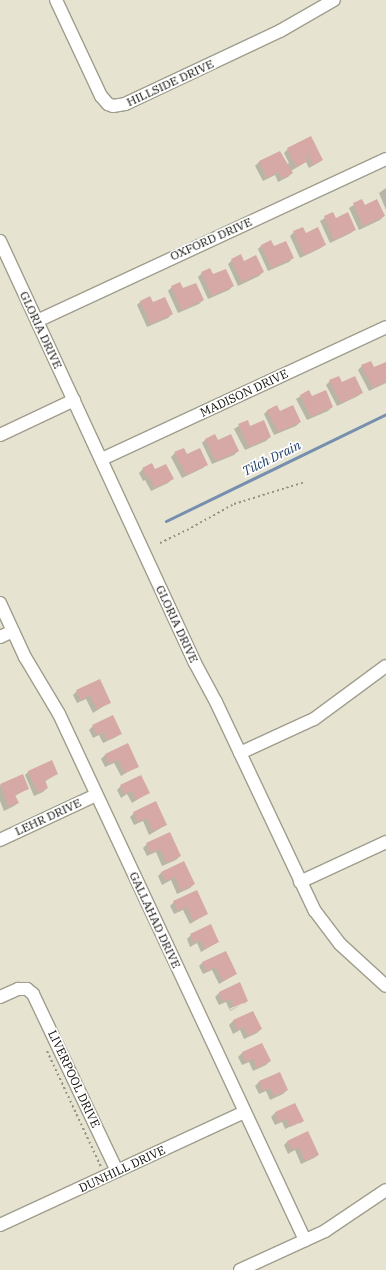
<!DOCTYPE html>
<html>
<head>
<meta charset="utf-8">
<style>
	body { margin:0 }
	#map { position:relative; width:386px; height:1270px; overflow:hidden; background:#e6e3d1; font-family:"IBM Plex Serif",serif }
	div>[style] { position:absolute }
	.shadow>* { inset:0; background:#0003 }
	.stream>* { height:3px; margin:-1.5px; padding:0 1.5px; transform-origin:1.5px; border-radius:1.5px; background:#778fae }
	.building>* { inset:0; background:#d7a9a6 }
	.path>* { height:2px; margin-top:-1px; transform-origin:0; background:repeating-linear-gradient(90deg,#959285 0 2px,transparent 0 5px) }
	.roads { filter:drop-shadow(1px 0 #a09d8c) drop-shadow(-1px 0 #a09d8c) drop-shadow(0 1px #a09d8c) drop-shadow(0 -1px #a09d8c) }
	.minor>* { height:12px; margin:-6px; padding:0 6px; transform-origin:6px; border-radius:6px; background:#fff }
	span { translate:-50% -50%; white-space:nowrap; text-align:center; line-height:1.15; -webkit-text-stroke:3.5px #fff; paint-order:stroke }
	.street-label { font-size:12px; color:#0d0c06 }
	.water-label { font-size:13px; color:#1a3c67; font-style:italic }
</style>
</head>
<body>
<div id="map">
	<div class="shadow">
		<div style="clip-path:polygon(311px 137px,322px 160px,318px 163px,309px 168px,306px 162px,291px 171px,292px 173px,288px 177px,278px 182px,275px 175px,263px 181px,255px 166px,259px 162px,280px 152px,286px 165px,289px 163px,284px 153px,288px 149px)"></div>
		<div style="clip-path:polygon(386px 188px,386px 210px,379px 193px)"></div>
		<div style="clip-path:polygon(361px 200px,364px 206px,384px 216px,380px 220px,359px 230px,349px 208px)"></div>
		<div style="clip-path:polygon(333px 213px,335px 219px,355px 229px,351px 233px,330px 243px,320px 221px)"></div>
		<div style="clip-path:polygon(294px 232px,325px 244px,321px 248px,300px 258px,290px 236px)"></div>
		<div style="clip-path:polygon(262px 245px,273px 248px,293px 258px,289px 262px,268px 271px,258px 249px)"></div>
		<div style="clip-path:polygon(232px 260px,243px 262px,263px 272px,259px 276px,238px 286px,228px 264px)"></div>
		<div style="clip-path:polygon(202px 273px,213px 276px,233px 286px,229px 290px,208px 299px,198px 277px)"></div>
		<div style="clip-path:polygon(172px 287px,183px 290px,203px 300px,199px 304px,178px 313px,168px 291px)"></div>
		<div style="clip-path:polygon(141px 301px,152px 304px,172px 314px,168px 318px,147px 327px,137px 305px)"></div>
		<div style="clip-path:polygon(386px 363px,386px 383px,369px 391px,358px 370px,362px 366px,374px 368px)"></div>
		<div style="clip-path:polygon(330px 381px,341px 383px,362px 392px,358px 396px,337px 406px,326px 385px)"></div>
		<div style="clip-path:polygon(309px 391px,312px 397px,332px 407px,328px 411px,307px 420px,296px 399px)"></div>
		<div style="clip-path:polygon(268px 410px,279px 412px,300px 422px,296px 426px,274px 435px,264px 414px)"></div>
		<div style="clip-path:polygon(247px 421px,250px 427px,270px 437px,266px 441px,245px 450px,234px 429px)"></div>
		<div style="clip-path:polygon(206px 439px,217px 442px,238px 451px,234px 455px,212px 464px,202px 443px)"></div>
		<div style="clip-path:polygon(175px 453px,207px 464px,203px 468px,182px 478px,171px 457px)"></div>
		<div style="clip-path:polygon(143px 469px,154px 471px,172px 479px,168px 483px,151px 491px,145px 480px,143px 481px,139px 473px)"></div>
		<div style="clip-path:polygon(99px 680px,110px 702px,93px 713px,86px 699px,77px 703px,73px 695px,77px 691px)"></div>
		<div style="clip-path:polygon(93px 726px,120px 734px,116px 737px,103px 743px,99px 735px,93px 738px,89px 730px)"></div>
		<div style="clip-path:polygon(128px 744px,138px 766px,121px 776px,114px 763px,105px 767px,101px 759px,105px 755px)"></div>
		<div style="clip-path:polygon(29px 771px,57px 774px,44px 782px,47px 788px,43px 792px,34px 796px,25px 775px)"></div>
		<div style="clip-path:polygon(22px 775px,28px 788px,15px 796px,18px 803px,14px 806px,4px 811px,0 801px,0 786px)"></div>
		<div style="clip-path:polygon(121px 786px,148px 793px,132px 803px,127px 794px,121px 798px,117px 790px)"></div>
		<div style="clip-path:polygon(134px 813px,166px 825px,149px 835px,143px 821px,134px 825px,130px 817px)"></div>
		<div style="clip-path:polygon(147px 844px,180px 856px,176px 860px,162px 866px,156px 852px,147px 856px,143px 848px)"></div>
		<div style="clip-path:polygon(184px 862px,194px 884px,190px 888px,177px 894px,171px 880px,162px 885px,158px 876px,162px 872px)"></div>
		<div style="clip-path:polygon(174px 902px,206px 914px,190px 924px,183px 910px,174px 914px,170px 906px)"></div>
		<div style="clip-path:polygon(191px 935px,218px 942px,201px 952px,197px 943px,190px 947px,187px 939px)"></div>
		<div style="clip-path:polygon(203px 962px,236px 974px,219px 984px,212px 970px,203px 974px,199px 966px)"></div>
		<div style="clip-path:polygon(239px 984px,247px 1001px,244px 1004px,244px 1002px,229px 1009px,230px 1010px,243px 1004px,230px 1011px,226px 1002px,219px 1005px,215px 997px,219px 993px)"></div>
		<div style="clip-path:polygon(253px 1012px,261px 1029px,257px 1033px,244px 1039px,240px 1030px,233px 1034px,229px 1025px,233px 1021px)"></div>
		<div style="clip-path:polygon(262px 1044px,270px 1061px,266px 1065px,253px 1071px,249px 1062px,242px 1065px,238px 1057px,242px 1053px)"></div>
		<div style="clip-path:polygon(279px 1073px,287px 1090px,283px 1094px,270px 1100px,266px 1091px,259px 1094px,255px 1086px,259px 1082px)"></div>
		<div style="clip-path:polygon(295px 1104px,303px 1121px,300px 1124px,300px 1122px,285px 1129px,286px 1131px,299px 1124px,286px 1131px,282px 1122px,275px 1125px,271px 1117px,275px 1113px)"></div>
		<div style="clip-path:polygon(288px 1141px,318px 1155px,314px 1158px,301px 1164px,295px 1150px,288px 1154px,284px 1145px)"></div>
	</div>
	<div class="stream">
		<div style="left:166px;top:521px;width:245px;rotate:-25.9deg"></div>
	</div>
	<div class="building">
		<div style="clip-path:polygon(311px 136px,323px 160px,313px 165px,308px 155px,306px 156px,308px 161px,296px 167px,287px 148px)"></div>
		<div style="clip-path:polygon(280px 151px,293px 173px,282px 179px,279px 172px,267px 178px,259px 161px)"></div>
		<div style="clip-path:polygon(362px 199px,365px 205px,377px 199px,385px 216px,363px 226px,353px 203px)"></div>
		<div style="clip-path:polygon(333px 212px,336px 218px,348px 212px,356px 230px,334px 240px,324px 216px)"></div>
		<div style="clip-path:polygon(303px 227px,306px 233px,318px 227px,326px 245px,304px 255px,293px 231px)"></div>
		<div style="clip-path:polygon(271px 240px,274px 246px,286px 241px,294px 258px,272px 268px,261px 245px)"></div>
		<div style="clip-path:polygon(241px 254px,244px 261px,256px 255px,264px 272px,242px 282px,231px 259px)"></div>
		<div style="clip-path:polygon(210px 268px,213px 274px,226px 269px,234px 286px,212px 296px,201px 272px)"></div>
		<div style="clip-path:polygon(180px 282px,183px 288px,196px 283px,204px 300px,182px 310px,171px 286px)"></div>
		<div style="clip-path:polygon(150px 296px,153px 302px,165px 297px,173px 314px,151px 324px,140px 301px)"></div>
		<div style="clip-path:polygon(371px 361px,374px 367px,386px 362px,386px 382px,373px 388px,361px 365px)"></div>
		<div style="clip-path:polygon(339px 376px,342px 382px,355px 376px,363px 393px,341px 403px,329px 380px)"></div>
		<div style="clip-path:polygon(309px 390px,312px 396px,326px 390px,333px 407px,311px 417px,300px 395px)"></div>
		<div style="clip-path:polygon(277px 405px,280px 411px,293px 405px,301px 422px,278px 432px,267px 410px)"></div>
		<div style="clip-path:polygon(248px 420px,250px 426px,264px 420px,271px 437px,249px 447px,238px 424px)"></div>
		<div style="clip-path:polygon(215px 434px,218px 440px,231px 434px,239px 451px,216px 461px,205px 439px)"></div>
		<div style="clip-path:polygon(184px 448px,187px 454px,200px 448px,208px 465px,186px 475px,174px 452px)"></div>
		<div style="clip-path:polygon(152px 463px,155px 469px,166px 464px,174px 479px,155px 488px,149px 477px,147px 478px,142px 468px)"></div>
		<div style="clip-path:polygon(100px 679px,111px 703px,97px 709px,90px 695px,81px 700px,76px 690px)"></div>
		<div style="clip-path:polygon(113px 715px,122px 734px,107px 740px,103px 732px,97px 735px,92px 725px)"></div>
		<div style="clip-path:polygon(128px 743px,139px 767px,125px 773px,118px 759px,109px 764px,105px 754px)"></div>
		<div style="clip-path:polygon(52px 760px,58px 774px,45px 780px,48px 788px,38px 793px,28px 771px)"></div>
		<div style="clip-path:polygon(23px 774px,29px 789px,15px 795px,19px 803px,9px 807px,0 784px)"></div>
		<div style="clip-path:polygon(141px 775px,150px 793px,136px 800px,132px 791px,125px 794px,120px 785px)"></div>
		<div style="clip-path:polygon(156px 801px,167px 825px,153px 831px,147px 818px,138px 822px,133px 812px)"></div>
		<div style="clip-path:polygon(170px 832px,181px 856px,167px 863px,160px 849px,151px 853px,146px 843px)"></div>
		<div style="clip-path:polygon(184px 861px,195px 884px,181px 891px,175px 877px,166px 881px,161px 872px)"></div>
		<div style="clip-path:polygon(197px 890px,208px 914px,194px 921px,187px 907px,178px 911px,173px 901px)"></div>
		<div style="clip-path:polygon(211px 924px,219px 942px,205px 949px,201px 940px,194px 943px,190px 934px)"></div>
		<div style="clip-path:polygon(226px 951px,237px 974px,223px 981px,216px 967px,207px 971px,202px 962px)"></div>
		<div style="clip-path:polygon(240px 982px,248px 1001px,234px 1007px,230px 999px,223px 1002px,219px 992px)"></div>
		<div style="clip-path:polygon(253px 1011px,262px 1029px,248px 1036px,244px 1027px,237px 1030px,233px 1020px)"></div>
		<div style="clip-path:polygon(262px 1043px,271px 1061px,257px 1068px,253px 1059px,246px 1062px,242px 1052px)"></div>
		<div style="clip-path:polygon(280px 1072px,288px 1090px,274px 1096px,270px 1088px,263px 1091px,259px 1081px)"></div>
		<div style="clip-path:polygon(295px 1103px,304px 1121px,290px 1127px,286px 1119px,279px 1122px,275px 1112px)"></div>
		<div style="clip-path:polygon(308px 1131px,319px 1155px,305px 1161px,299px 1147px,292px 1150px,287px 1141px)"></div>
	</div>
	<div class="path">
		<div style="left:160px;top:543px;width:30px;rotate:-26deg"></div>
		<div style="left:187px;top:530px;width:54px;rotate:-29deg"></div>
		<div style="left:234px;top:504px;width:74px;rotate:-17.2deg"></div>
		<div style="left:47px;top:1051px;width:128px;rotate:65deg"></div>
	</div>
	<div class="roads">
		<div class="minor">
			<div style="left:56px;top:0;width:106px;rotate:64.9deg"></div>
			<div style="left:101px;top:96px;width:11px;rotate:49deg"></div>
			<div style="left:108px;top:104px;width:5px;rotate:22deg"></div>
			<div style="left:113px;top:106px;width:12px;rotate:-9deg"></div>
			<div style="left:125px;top:104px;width:171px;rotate:-25.2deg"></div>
			<div style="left:280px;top:31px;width:62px;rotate:-29.9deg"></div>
			<div style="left:0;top:241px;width:465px;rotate:65.2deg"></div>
			<div style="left:195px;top:663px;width:44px;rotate:61.7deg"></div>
			<div style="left:216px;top:702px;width:231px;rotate:64.7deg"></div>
			<div style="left:315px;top:911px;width:41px;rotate:52.9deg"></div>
			<div style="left:340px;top:944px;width:62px;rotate:42.4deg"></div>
			<div style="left:37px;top:321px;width:385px;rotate:-24.9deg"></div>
			<div style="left:0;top:435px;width:82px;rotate:-25.3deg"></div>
			<div style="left:102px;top:459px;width:313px;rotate:-24.9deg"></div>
			<div style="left:0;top:603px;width:60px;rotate:65.2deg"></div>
			<div style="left:25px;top:657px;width:66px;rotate:59.2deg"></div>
			<div style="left:59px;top:714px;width:581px;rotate:64.94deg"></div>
			<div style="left:0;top:637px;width:14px;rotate:-25deg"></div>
			<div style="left:240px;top:753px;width:81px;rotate:-24.7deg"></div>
			<div style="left:314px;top:719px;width:89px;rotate:-36.4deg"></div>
			<div style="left:0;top:840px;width:106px;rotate:-25.1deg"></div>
			<div style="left:300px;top:882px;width:95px;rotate:-24.9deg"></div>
			<div style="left:0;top:997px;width:20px;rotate:-24deg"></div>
			<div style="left:18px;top:989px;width:9px"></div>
			<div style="left:27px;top:989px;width:8px;rotate:40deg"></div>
			<div style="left:33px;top:994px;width:196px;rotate:64.6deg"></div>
			<div style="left:0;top:1225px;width:269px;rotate:-24.8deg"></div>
			<div style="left:240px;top:1270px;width:94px;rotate:-24.6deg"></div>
			<div style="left:325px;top:1231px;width:73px;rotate:-33.9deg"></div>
		</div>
	</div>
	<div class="street-label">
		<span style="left:170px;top:83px;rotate:-25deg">HILLSIDE DRIVE</span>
		<span style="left:211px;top:239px;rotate:-24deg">OXFORD DRIVE</span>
		<span style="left:41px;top:330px;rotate:65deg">GLORIA DRIVE</span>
		<span style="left:244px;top:393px;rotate:-25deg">MADISON DRIVE</span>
		<span style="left:177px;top:624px;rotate:65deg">GLORIA DRIVE</span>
		<span style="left:48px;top:817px;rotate:-25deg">LEHR DRIVE</span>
		<span style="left:155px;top:920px;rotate:65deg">GALLAHAD DRIVE</span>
		<span style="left:74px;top:1079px;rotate:65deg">LIVERPOOL DRIVE</span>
		<span style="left:122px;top:1169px;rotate:-25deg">DUNHILL DRIVE</span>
	</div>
	<div class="water-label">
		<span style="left:272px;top:459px;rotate:-26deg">Tilch Drain</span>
	</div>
</div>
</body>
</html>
